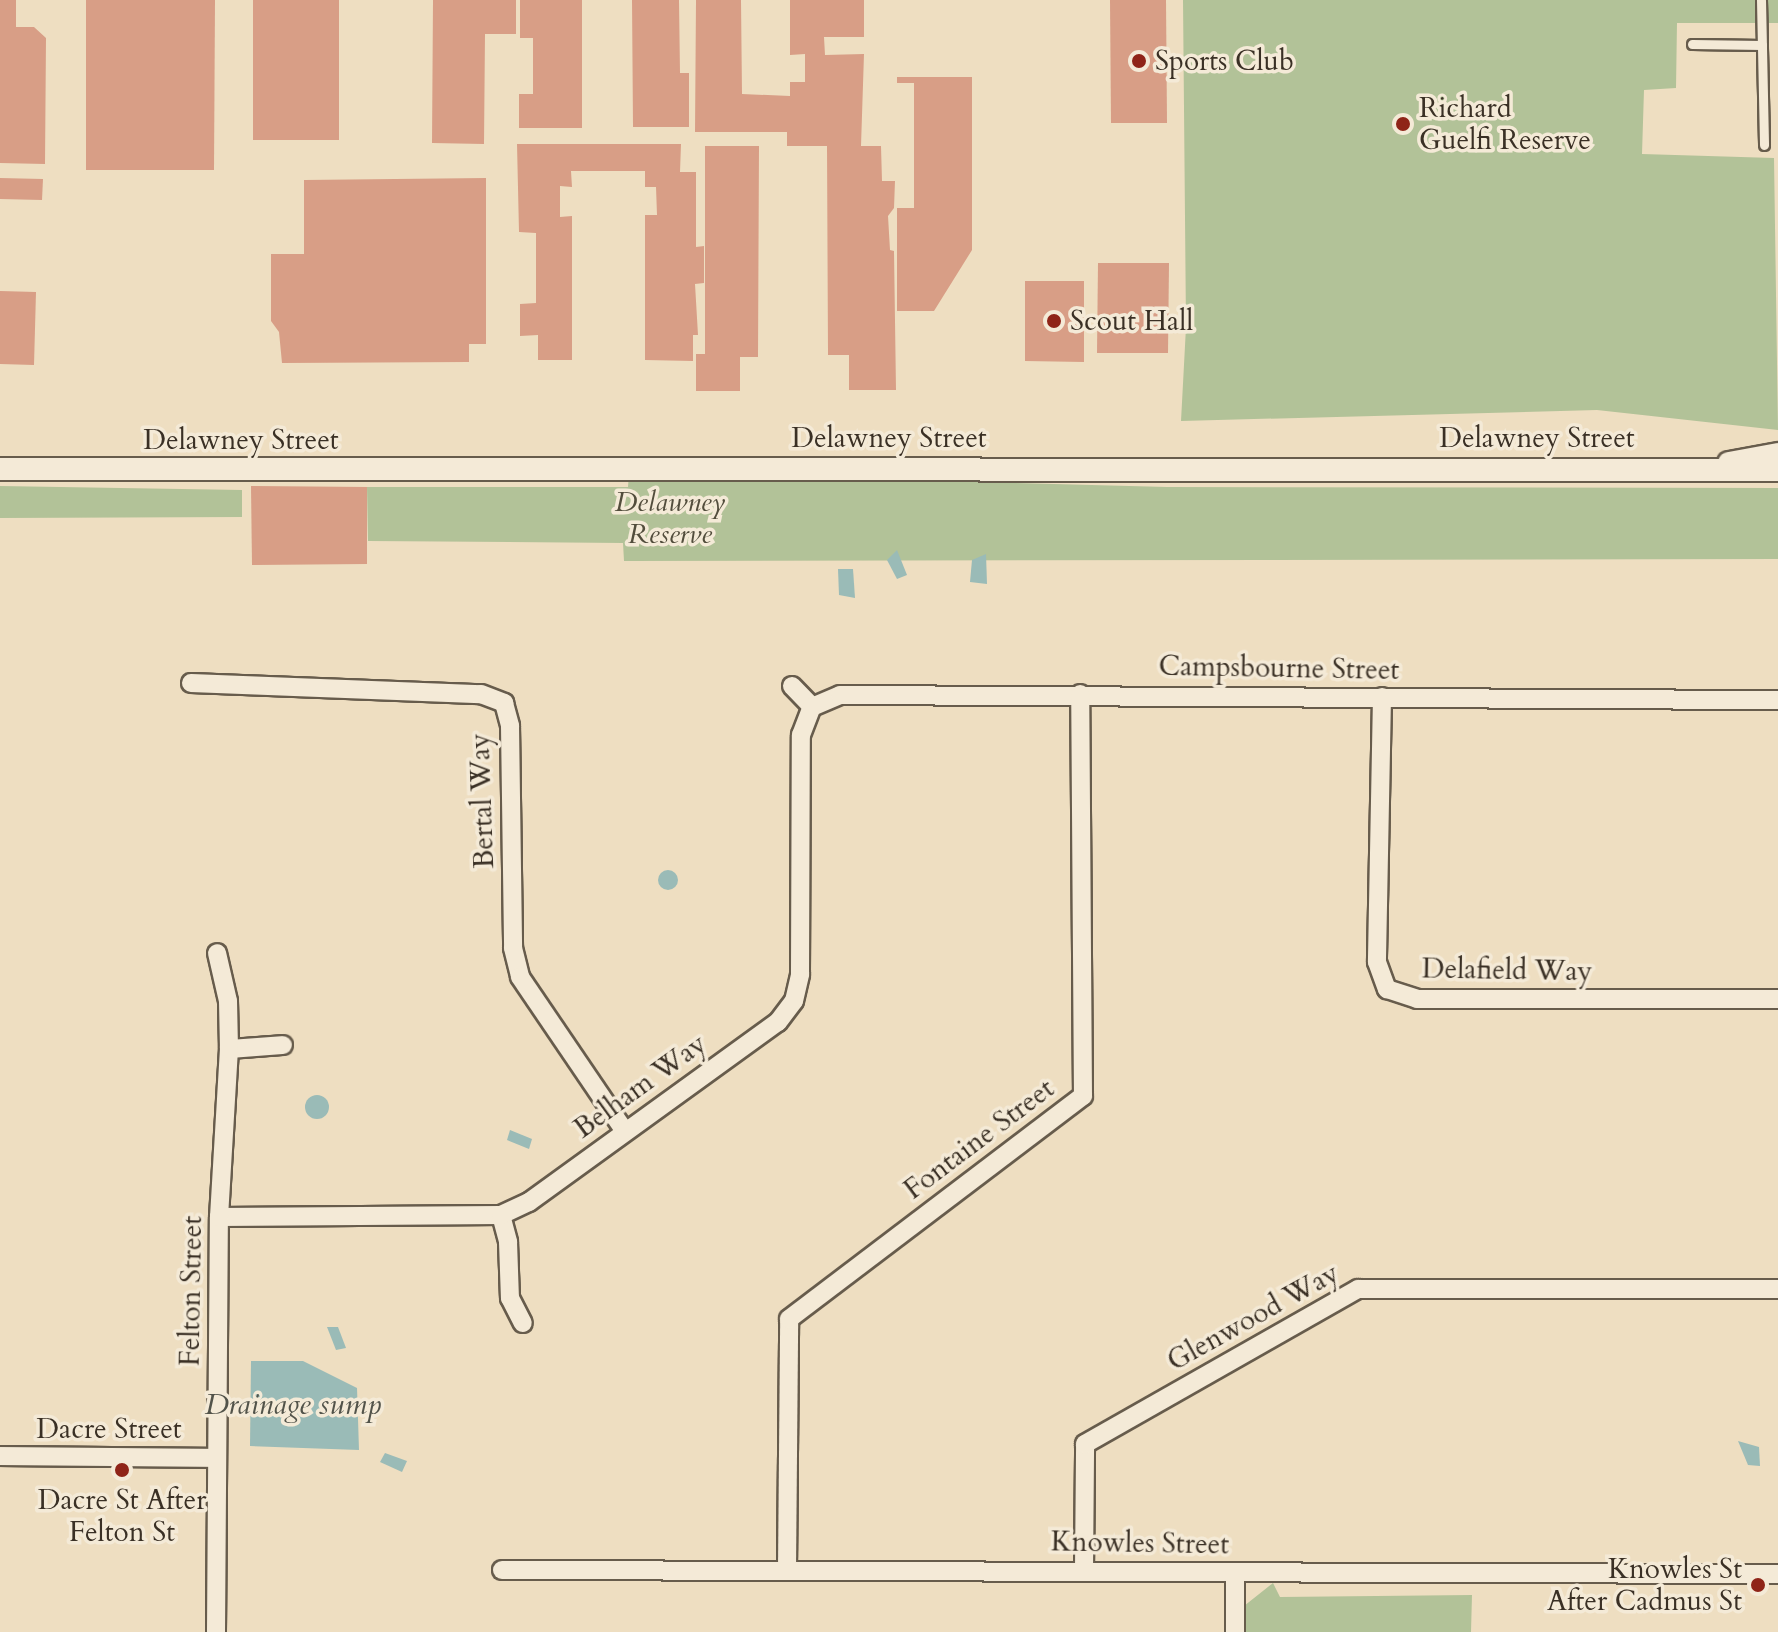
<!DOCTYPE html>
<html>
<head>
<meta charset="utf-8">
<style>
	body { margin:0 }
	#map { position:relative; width:1778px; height:1632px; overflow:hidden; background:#eedec1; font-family:Cardo,serif }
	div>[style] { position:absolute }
	.green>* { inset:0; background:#b2c298 }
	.water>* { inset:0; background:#9abbb7 }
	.round { border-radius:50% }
	.building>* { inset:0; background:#d89e86 }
	.roads { filter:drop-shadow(2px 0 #675c4c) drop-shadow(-2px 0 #675c4c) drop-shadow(0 2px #675c4c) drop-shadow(0 -2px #675c4c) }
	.service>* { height:9px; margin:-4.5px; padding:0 4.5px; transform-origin:4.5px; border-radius:4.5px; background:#f4ead7 }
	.minor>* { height:18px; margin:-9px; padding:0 9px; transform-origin:9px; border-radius:9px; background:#f4ead7 }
	.tertiary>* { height:22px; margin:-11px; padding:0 11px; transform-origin:11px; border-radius:11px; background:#f4ead7 }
	.dots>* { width:22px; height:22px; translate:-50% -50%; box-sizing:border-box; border:4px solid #f4ead7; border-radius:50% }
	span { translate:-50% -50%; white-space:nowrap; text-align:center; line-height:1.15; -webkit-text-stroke:7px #f4ead7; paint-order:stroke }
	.poi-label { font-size:28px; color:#3a3025 }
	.left { translate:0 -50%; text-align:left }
	.right { translate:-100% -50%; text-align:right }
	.street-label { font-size:28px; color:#3a3025 }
	.park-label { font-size:28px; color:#524d3c; font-style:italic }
	.water-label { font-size:30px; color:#52534a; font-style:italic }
</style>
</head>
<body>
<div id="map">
	<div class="green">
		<div style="clip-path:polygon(1183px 0,1778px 0,1778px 23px,1677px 23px,1676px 88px,1644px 90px,1642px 154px,1774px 158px,1778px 430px,1597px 410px,1181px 421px,1186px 327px)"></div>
		<div style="clip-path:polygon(629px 473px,1167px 487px,1778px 488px,1778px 559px,624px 561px,623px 543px,368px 541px,367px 487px,628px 487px)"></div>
		<div style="clip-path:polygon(0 486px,242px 490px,242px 517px,0 518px)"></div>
		<div style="clip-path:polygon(1273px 1583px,1280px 1597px,1472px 1595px,1471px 1632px,1245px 1632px,1244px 1606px)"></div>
	</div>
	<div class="water">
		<div style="clip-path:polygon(897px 550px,907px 575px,897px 579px,887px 560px)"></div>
		<div style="clip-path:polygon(986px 554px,987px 584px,970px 582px,972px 560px)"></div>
		<div style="clip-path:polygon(838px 569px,853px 569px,855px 598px,839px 595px)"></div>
		<div class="round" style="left:658px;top:870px;width:20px;height:20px"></div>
		<div class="round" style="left:305px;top:1095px;width:24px;height:24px"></div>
		<div style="clip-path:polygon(510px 1130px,532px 1139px,529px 1149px,507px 1140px)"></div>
		<div style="clip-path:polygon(327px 1327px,338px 1327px,346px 1348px,336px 1350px)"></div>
		<div style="clip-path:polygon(251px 1361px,303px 1361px,357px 1388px,359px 1450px,250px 1446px)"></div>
		<div style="clip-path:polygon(1738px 1441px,1759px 1447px,1760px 1466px,1748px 1465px)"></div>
		<div style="clip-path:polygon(385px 1453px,407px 1461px,402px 1472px,380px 1462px)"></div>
	</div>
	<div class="building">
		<div style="clip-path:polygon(0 0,16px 0,16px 27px,34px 27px,46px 38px,45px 164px,0 163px)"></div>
		<div style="clip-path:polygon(86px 0,215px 0,214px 170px,86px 170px)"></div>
		<div style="clip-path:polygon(253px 0,339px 0,339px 140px,253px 140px)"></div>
		<div style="clip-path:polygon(433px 0,516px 0,516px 34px,485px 34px,484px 144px,432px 143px)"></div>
		<div style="clip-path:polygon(520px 0,582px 0,582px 128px,519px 128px,519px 94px,533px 94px,533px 38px,520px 38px)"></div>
		<div style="clip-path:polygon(632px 0,679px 0,680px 73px,689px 73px,689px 127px,633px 127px)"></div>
		<div style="clip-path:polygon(696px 0,741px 0,742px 94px,790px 96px,790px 82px,805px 82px,805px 54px,790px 55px,790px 0,864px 0,864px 37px,824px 37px,825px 55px,864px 54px,861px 146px,881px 146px,882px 181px,895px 181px,894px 208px,888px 216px,890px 250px,894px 251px,896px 390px,849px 390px,849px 355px,828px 355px,827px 146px,787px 146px,787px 132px,695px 132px)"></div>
		<div style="clip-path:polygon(1110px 0,1166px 0,1167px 123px,1111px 123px)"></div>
		<div style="clip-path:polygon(897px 77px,972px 77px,972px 250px,934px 311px,897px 311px,897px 208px,914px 208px,914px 83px,897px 83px)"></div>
		<div style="clip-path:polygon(517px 144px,681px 144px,680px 172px,696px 172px,696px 247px,704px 246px,704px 283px,695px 284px,698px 335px,693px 335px,693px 361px,645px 360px,645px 215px,657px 215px,656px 187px,645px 187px,645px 171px,571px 171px,572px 187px,560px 186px,560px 217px,572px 216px,572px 360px,538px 360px,538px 335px,520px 336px,520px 304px,536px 303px,536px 233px,519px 232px)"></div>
		<div style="clip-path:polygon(705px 146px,759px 146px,758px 357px,740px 357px,740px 391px,696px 391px,696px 354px,705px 354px)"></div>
		<div style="clip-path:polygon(0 178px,43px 179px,42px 200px,0 199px)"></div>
		<div style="clip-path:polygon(486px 178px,486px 344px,469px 344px,469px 362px,282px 363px,279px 332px,271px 321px,271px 254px,304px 254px,304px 180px)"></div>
		<div style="clip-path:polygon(1098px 263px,1169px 263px,1168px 353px,1097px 353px)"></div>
		<div style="clip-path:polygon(1025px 281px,1084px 281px,1084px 362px,1025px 361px)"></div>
		<div style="clip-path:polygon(0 291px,36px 292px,34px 365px,0 364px)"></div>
		<div style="clip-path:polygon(251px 486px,367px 487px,367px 564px,252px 565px)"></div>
	</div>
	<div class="roads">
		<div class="service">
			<div style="left:1761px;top:0;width:145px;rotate:88.8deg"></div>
			<div style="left:1692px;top:44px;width:70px;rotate:0.8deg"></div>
		</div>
		<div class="minor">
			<div style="left:191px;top:683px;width:290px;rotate:2.2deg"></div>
			<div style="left:481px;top:694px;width:25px;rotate:21deg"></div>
			<div style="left:504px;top:703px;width:24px;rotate:75deg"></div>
			<div style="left:510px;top:726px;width:222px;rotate:89.2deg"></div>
			<div style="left:513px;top:948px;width:30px;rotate:76deg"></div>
			<div style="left:520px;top:977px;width:185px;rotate:55.8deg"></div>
			<div style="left:792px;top:686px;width:29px;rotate:46deg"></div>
			<div style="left:812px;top:707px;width:30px;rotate:-23deg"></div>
			<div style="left:840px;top:695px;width:938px;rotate:0.31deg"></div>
			<div style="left:1382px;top:697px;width:265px;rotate:91.1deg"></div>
			<div style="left:1377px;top:962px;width:29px;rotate:70deg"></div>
			<div style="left:1387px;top:989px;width:32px;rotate:18deg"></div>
			<div style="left:1417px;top:999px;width:361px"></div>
			<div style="left:229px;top:1049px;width:54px;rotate:-4.2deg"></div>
			<div style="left:501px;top:1215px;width:28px;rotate:75deg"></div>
			<div style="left:508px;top:1242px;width:56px;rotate:88deg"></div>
			<div style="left:510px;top:1298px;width:28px;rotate:63deg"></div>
			<div style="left:219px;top:1217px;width:282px;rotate:-0.4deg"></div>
			<div style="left:501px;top:1215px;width:31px;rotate:-25deg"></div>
			<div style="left:529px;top:1202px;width:307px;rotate:-35.9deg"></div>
			<div style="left:778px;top:1022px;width:26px;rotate:-53deg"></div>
			<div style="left:794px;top:1001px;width:28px;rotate:-77deg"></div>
			<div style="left:800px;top:974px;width:239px;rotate:-89.8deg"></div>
			<div style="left:801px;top:735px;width:30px;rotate:-69deg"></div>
			<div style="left:0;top:1456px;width:217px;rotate:0.5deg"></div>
			<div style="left:787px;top:1569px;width:250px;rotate:-89.5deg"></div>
			<div style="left:789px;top:1319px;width:369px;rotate:-37.2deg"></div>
			<div style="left:1083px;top:1096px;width:402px;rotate:-90.4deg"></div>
			<div style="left:1084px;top:1569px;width:125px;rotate:-89.5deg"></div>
			<div style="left:1085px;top:1444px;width:314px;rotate:-29.6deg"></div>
			<div style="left:1358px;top:1289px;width:420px"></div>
			<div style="left:502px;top:1570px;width:1276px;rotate:0.18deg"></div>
			<div style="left:1235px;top:1572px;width:60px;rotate:90deg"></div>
			<div style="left:216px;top:1632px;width:415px;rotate:-89.6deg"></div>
			<div style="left:219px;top:1217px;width:168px;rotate:-86.6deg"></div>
			<div style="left:229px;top:1049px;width:48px;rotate:-91.2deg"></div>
			<div style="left:228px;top:1001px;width:49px;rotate:-102.9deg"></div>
		</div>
		<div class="tertiary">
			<div style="left:1729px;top:463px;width:50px;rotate:-10.4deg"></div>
			<div style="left:0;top:469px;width:1778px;rotate:0.03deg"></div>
		</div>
	</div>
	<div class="dots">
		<div style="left:1139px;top:61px;background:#8f2418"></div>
		<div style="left:1403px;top:124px;background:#8f2418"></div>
		<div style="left:1054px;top:321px;background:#8f2418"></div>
		<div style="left:122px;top:1470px;background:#8f2418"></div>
		<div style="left:1758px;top:1585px;background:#8f2418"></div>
	</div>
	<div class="poi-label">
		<span class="left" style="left:1155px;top:61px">Sports Club</span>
		<span class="left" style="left:1419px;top:124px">Richard<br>Guelfi Reserve</span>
		<span class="left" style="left:1070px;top:321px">Scout Hall</span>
		<span style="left:122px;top:1516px">Dacre St After<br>Felton St</span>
		<span class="right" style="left:1742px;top:1585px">Knowles St<br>After Cadmus St</span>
	</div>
	<div class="street-label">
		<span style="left:889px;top:438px">Delawney Street</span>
		<span style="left:1537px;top:438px">Delawney Street</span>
		<span style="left:241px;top:440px">Delawney Street</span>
		<span style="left:1279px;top:668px;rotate:1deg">Campsbourne Street</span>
		<span style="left:482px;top:801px;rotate:-92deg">Bertal Way</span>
		<span style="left:1507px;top:970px;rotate:1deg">Delafield Way</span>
		<span style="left:640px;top:1086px;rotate:-36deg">Belham Way</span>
		<span style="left:979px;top:1139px;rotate:-37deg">Fontaine Street</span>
		<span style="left:191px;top:1291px;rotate:-89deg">Felton Street</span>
		<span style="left:1253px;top:1317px;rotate:-29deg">Glenwood Way</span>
		<span style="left:109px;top:1429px">Dacre Street</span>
		<span style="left:1140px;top:1543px;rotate:1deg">Knowles Street</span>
	</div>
	<div class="park-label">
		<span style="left:670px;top:518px">Delawney<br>Reserve</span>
	</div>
	<div class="water-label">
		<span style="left:293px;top:1405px">Drainage sump</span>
	</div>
</div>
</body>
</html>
